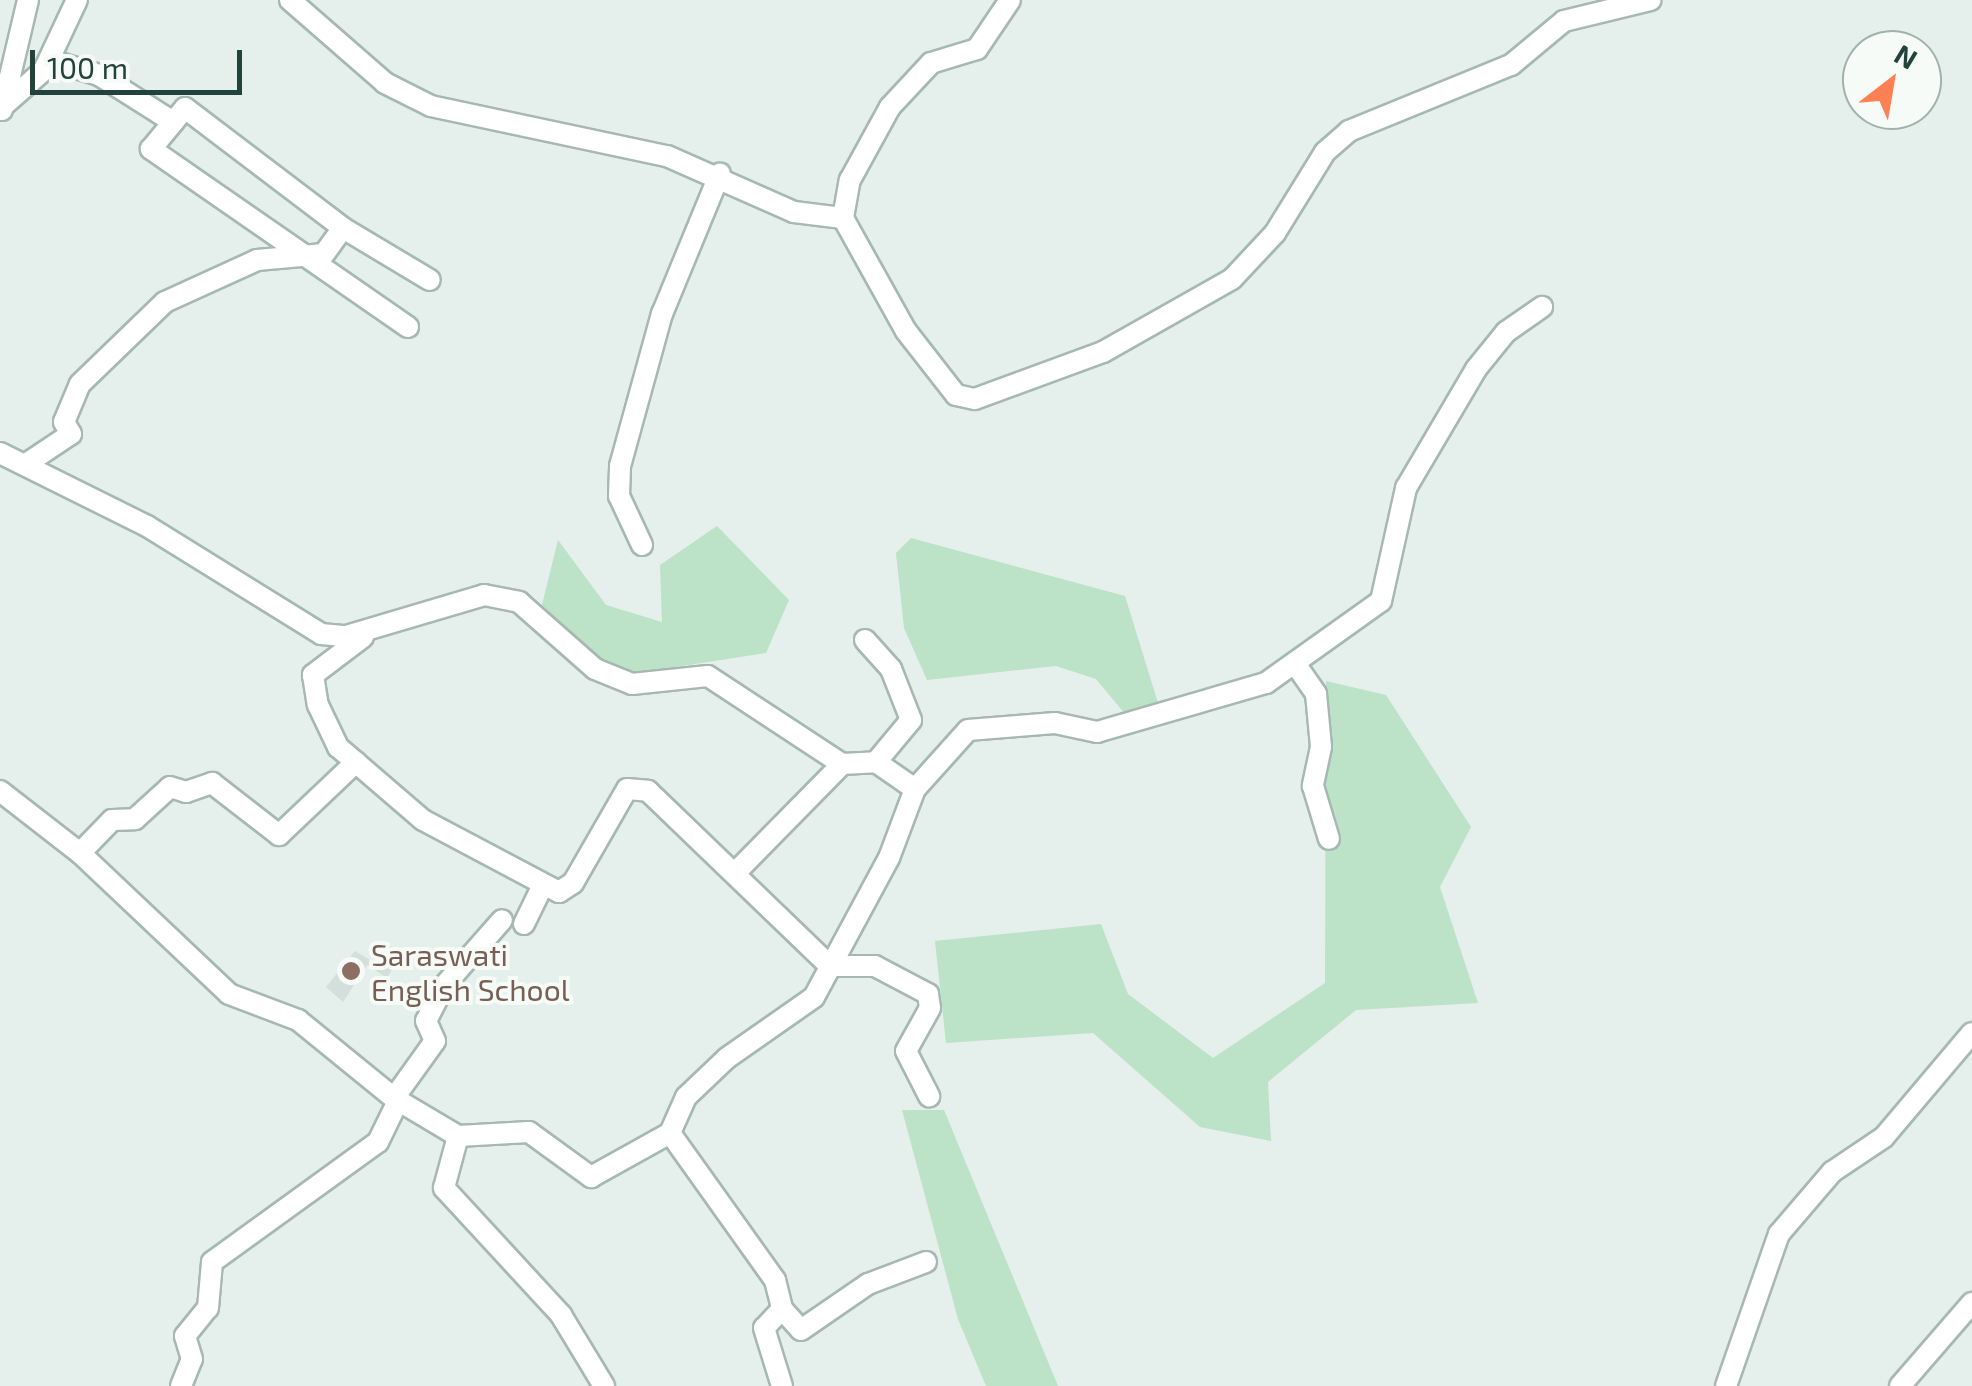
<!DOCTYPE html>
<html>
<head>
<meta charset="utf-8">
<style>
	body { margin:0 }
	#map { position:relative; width:1972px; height:1386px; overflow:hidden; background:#e5efeb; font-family:"Exo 2",sans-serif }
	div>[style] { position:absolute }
	.built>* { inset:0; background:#d3dfda }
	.green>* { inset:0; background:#bce2c7 }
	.roads { filter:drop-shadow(2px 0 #a7b8b3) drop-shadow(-2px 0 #a7b8b3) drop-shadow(0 2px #a7b8b3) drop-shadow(0 -2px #a7b8b3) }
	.minor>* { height:20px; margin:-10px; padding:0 10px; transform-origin:10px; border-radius:10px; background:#fff }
	.dots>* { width:28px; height:28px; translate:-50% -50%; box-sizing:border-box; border:5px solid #f6fbf8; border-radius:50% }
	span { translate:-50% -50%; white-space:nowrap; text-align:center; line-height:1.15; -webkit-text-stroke:8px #f6fbf8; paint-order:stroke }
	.education-label { font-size:30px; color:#785e54 }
	.left { translate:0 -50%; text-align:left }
	.north { position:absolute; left:1842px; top:30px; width:100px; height:100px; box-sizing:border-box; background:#f6fbf8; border:2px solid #a1b1ac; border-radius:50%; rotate:31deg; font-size:28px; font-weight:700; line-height:40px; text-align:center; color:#22433b }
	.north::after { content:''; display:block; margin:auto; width:35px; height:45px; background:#fd8055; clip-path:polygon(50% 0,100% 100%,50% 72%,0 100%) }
	.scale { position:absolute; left:30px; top:50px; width:212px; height:45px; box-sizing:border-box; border:5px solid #22433b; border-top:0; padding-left:12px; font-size:30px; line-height:35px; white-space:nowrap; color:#22433b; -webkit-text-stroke:8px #f6fbf8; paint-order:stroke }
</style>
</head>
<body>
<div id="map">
	<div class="built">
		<div style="clip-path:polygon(390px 946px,402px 954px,387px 978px,367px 965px,343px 1002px,326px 987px,355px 951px,377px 964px)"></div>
	</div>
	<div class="green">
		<div style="clip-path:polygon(717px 526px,789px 600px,766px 653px,631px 674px,598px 661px,542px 605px,558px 540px,606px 605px,662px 622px,660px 565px)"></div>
		<div style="clip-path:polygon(911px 538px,1125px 596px,1158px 703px,1126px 715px,1096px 679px,1056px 666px,927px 680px,904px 628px,896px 553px)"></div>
		<div style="clip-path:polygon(1326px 681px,1386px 695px,1471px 827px,1440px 887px,1478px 1003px,1356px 1010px,1268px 1082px,1271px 1141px,1200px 1127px,1093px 1033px,946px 1043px,935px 941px,1101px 924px,1128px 994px,1213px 1058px,1325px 983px)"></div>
		<div style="clip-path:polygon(902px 1110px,944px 1110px,1058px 1386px,986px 1386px,958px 1319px)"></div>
	</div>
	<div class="roads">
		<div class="minor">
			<div style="left:290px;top:0;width:126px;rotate:41.1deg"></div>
			<div style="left:385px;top:83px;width:51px;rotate:26.6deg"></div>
			<div style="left:431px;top:106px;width:241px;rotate:12deg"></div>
			<div style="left:667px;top:156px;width:139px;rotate:23.8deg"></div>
			<div style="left:794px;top:212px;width:49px;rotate:7deg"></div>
			<div style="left:843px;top:218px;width:129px;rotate:60.9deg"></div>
			<div style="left:906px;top:331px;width:81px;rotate:52deg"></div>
			<div style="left:956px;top:395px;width:19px;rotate:12deg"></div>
			<div style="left:975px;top:399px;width:136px;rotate:-20.2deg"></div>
			<div style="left:1103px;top:352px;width:148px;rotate:-29.5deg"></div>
			<div style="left:1232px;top:279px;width:63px;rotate:-46.9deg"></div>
			<div style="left:1275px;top:233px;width:95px;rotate:-58.3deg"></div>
			<div style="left:1325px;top:152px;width:32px;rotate:-41deg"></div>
			<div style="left:1349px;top:131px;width:175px;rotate:-22.2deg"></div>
			<div style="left:1511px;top:65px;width:69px;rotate:-39.7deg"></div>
			<div style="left:1564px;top:21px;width:89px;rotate:-13.6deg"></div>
			<div style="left:50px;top:60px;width:51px;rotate:17deg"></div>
			<div style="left:99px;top:75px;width:88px;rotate:32.4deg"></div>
			<div style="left:3px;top:106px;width:55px;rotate:-41.3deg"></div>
			<div style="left:44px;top:70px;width:77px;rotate:-64.8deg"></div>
			<div style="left:2px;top:110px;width:113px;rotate:-76.7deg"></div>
			<div style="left:843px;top:218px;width:39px;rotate:-80deg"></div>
			<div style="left:850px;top:180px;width:83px;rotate:-61.3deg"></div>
			<div style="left:890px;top:107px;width:60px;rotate:-47deg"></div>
			<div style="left:931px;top:63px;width:48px;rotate:-16.9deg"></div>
			<div style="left:977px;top:49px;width:59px;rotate:-56deg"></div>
			<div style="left:408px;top:327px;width:313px;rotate:-145.3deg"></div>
			<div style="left:151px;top:149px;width:53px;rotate:-50.3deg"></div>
			<div style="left:185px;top:108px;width:198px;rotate:37.2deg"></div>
			<div style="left:343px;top:228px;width:101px;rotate:30.9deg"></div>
			<div style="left:0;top:453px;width:164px;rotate:26.4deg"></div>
			<div style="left:147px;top:526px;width:205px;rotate:31.8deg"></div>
			<div style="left:321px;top:634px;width:25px;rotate:5deg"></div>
			<div style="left:346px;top:636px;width:144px;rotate:-16.5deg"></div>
			<div style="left:484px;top:595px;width:36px;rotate:11deg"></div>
			<div style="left:519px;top:602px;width:101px;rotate:41.4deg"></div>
			<div style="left:595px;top:669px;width:40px;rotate:22deg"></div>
			<div style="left:632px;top:684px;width:76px;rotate:-6deg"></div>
			<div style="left:708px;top:676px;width:160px;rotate:33.3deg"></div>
			<div style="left:842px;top:764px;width:34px;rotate:-3deg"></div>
			<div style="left:876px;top:762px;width:47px;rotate:34.7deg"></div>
			<div style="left:915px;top:789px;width:79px;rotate:-48.1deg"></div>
			<div style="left:968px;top:730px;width:87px;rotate:-4.6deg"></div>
			<div style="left:1055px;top:723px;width:43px;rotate:12.1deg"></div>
			<div style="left:1097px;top:732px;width:176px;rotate:-16.2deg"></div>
			<div style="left:1266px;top:683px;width:141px;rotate:-35.5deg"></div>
			<div style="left:1381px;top:601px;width:116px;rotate:-77.5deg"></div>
			<div style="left:1406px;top:488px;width:138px;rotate:-59.5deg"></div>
			<div style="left:1476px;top:369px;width:48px;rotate:-51deg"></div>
			<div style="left:1506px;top:332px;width:44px;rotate:-34.8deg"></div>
			<div style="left:26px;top:464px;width:54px;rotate:-33.7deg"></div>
			<div style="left:71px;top:434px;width:14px;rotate:-120deg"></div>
			<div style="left:64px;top:422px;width:41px;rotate:-67.2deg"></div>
			<div style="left:80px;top:384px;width:118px;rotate:-44deg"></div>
			<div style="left:165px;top:302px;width:101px;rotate:-24.5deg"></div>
			<div style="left:257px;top:260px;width:67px;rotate:-5.1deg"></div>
			<div style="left:324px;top:254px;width:32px;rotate:-54deg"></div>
			<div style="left:642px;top:545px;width:54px;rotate:-115.1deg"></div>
			<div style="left:619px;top:496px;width:30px;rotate:-88deg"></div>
			<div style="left:620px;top:466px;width:158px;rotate:-74.6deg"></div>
			<div style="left:662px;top:314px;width:152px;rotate:-67.6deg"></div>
			<div style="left:363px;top:637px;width:63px;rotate:142.8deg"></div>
			<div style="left:313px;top:675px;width:30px;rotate:81deg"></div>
			<div style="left:318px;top:705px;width:47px;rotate:64.5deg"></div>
			<div style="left:338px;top:747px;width:112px;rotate:40.7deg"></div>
			<div style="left:423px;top:820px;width:154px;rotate:27.9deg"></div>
			<div style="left:559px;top:892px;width:17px;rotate:-33deg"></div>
			<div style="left:573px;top:883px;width:108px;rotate:-60.1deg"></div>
			<div style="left:627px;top:789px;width:21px;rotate:5deg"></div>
			<div style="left:648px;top:791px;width:252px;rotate:43.9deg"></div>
			<div style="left:830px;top:966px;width:45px"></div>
			<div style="left:875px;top:966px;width:60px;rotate:27.8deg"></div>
			<div style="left:928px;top:994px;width:14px;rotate:82deg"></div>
			<div style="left:930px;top:1008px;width:49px;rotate:119.2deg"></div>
			<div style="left:906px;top:1051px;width:51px;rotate:62.9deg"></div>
			<div style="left:865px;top:640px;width:39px;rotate:48deg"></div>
			<div style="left:891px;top:669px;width:55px;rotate:68.6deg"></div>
			<div style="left:911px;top:720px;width:55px;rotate:129.8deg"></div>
			<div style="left:1296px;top:665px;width:35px;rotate:55deg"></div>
			<div style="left:1316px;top:694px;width:53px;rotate:84.6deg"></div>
			<div style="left:1321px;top:747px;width:40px;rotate:102deg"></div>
			<div style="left:1313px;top:786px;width:55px;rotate:73.2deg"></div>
			<div style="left:0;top:791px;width:101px;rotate:37.8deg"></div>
			<div style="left:80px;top:853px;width:205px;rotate:43.4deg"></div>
			<div style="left:229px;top:994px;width:74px;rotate:20.6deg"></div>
			<div style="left:298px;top:1020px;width:124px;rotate:39.1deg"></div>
			<div style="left:394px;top:1098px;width:74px;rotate:30.7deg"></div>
			<div style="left:80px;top:853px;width:46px;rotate:-45.9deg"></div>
			<div style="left:112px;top:820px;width:23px;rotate:-2deg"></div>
			<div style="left:135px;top:819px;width:47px;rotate:-42.4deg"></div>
			<div style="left:170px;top:787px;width:17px;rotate:17deg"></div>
			<div style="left:186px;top:792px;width:28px;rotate:-19deg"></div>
			<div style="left:212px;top:783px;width:85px;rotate:37.8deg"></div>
			<div style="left:279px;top:835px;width:106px;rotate:-43.5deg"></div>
			<div style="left:736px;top:872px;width:151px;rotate:-45.5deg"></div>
			<div style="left:524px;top:924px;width:41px;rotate:-64.1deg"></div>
			<div style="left:394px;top:1098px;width:70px;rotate:-54.3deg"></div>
			<div style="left:435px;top:1041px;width:22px;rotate:-114deg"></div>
			<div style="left:426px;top:1021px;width:38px;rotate:-63deg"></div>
			<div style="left:443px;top:987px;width:89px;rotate:-48.6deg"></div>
			<div style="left:670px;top:1133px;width:39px;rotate:-66deg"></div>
			<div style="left:686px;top:1097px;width:57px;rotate:-43.6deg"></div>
			<div style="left:727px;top:1058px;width:106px;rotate:-35deg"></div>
			<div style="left:814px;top:997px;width:158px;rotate:-61.7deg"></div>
			<div style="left:889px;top:858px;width:74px;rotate:-69.4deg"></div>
			<div style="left:458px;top:1136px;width:71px;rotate:-3.2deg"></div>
			<div style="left:529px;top:1132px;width:77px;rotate:36deg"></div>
			<div style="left:591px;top:1177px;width:90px;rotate:-29.1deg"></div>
			<div style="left:670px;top:1133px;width:181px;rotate:54.5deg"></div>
			<div style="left:775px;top:1280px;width:30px;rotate:76deg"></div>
			<div style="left:782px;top:1309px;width:26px;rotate:133deg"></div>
			<div style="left:764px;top:1328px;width:61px;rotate:72.8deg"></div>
			<div style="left:458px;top:1136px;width:54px;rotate:105.1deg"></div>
			<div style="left:444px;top:1188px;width:173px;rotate:47.3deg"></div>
			<div style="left:561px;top:1315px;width:83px;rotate:58.8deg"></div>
			<div style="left:782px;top:1309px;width:28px;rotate:48deg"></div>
			<div style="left:801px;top:1330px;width:81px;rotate:-34.5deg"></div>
			<div style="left:868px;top:1284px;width:62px;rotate:-20.8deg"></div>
			<div style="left:181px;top:1386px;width:29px;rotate:-68deg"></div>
			<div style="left:192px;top:1359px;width:24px;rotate:-107deg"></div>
			<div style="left:185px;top:1336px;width:36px;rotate:-51deg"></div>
			<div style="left:208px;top:1308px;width:46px;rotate:-85deg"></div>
			<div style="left:212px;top:1262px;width:205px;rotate:-35.9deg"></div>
			<div style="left:378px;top:1142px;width:46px;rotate:-64deg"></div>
			<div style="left:1726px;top:1386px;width:161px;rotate:-70.8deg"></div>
			<div style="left:1779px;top:1234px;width:82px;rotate:-49.5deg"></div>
			<div style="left:1832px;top:1172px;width:63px;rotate:-33.9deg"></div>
			<div style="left:1884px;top:1137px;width:136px;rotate:-49.8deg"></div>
			<div style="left:1900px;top:1386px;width:110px;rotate:-49.1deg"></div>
		</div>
	</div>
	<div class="dots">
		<div style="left:351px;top:971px;background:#8d6e63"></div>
	</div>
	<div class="education-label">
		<span class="left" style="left:371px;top:971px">Saraswati<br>English School</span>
	</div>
	<div class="north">N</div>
	<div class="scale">100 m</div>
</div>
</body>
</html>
